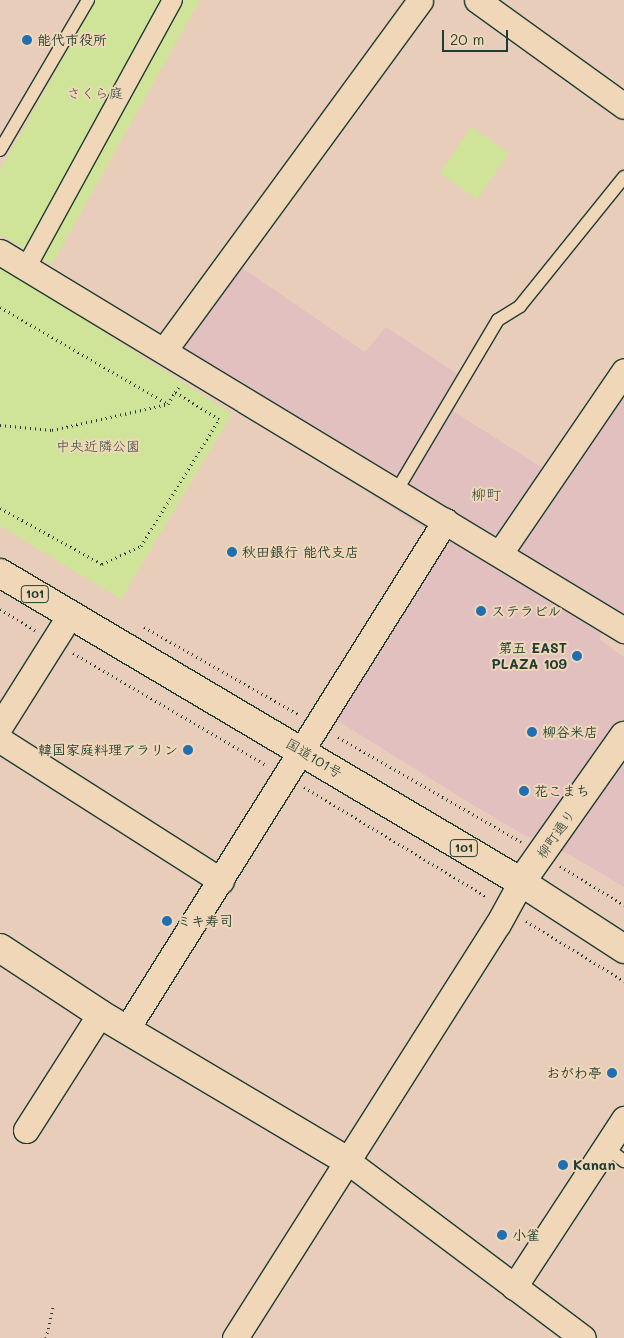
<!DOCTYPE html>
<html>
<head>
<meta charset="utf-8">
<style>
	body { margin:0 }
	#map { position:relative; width:624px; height:1338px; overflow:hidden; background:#e9cdbb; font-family:Mali,"Klee One",sans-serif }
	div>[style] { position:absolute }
	.built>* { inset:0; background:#e1c0bf }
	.green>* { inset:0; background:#cfe499 }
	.path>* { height:3px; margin-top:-1.5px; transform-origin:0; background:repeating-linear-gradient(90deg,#1f3d34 0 1px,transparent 0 5px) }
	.roads { filter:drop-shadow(1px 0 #1f3d34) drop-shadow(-1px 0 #1f3d34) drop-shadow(0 1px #1f3d34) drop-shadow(0 -1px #1f3d34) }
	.service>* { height:12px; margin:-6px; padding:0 6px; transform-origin:6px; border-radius:6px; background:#f0d7b8 }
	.pedestrian>* { height:19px; margin:-9.5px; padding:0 9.5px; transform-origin:9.5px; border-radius:9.5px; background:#f0d7b8 }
	.minor>* { height:25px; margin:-12.5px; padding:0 12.5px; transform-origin:12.5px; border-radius:12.5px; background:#f0d7b8 }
	.tertiary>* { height:28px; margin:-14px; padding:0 14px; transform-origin:14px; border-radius:14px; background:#f0d7b8 }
	.trunk>* { height:28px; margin:-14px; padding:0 14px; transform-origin:14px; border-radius:14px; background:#f0d7b8 }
	.dots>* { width:14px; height:14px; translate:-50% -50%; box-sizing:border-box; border:2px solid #f0d7b8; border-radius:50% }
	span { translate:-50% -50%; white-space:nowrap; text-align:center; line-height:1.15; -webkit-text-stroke:4px #f0d7b8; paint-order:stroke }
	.shield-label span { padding:1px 4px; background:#f0d7b8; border:1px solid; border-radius:4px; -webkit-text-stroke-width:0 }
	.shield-label { font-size:12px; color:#1f3d34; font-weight:700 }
	.poi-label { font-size:14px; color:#1f3d34; font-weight:700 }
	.left { translate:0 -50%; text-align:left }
	.right { translate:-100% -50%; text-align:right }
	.park-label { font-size:14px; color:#314e3e }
	.street-label { font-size:14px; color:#1f3d34 }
	.neighbourhood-label { font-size:15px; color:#1f3d34 }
	.scale { position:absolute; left:442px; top:30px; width:66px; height:22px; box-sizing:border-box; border:2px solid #1f3d34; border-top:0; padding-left:6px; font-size:15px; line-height:18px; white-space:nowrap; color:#1f3d34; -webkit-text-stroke:4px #f0d7b8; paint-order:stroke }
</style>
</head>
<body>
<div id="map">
	<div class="built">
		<div style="clip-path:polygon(235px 263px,365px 352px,386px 327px,468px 381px,453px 411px,549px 472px,624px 386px,624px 614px,617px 610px,599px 639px,624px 657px,624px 887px,572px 856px,524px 835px,473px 805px,330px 716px,443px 540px,164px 363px)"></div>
	</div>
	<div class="green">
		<div style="clip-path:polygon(96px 0,200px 0,52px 264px,0 235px,0 170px)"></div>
		<div style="clip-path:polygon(471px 127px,509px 153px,477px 199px,440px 173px)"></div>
		<div style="clip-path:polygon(0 266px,232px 414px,121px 599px,0 526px)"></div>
	</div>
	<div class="path">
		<div style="left:0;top:307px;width:194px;rotate:30deg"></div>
		<div style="left:168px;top:404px;width:14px;rotate:-60deg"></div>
		<div style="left:0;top:425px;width:52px;rotate:5.5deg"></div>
		<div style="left:52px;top:430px;width:119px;rotate:-12.6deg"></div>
		<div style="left:0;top:508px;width:116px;rotate:28.8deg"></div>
		<div style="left:102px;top:564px;width:43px;rotate:-24.8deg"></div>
		<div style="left:141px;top:546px;width:149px;rotate:-58.4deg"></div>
		<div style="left:219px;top:419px;width:52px;rotate:-148.5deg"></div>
		<div style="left:175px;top:392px;width:6px;rotate:-51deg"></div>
		<div style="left:0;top:609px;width:41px;rotate:31deg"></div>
		<div style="left:144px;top:627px;width:177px;rotate:29.5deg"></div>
		<div style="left:73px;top:653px;width:223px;rotate:30.1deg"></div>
		<div style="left:338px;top:737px;width:211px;rotate:29.8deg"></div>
		<div style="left:304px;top:787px;width:214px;rotate:31deg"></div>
		<div style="left:560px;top:866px;width:75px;rotate:31.4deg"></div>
		<div style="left:526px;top:921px;width:115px;rotate:31.5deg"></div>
		<div style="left:46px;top:1338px;width:32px;rotate:-77deg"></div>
	</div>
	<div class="roads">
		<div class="service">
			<div style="left:0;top:150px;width:174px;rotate:-59.6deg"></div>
			<div style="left:397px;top:490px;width:198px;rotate:-59.3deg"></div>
			<div style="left:498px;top:320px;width:26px;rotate:-32deg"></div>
			<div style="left:520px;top:306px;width:166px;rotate:-51.1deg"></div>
			<div style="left:606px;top:1147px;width:23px;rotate:38deg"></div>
		</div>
		<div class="pedestrian">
			<div style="left:25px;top:268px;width:306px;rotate:-61.3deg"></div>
		</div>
		<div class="minor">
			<div style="left:477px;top:0;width:181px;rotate:35.8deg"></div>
			<div style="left:0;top:252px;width:730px;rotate:31.21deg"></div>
			<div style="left:165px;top:349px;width:432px;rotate:-53.8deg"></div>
			<div style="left:500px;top:553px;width:220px;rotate:-55.7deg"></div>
			<div style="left:0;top:726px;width:131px;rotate:-57.8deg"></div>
			<div style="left:0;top:740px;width:262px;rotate:32.5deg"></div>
			<div style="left:126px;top:1030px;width:601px;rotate:-57.92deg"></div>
			<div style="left:26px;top:1130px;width:138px;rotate:-57.5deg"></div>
			<div style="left:346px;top:1160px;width:296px;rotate:36.9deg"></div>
			<div style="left:514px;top:1287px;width:201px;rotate:-56.8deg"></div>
			<div style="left:235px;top:1338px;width:490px;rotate:-57.6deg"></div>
			<div style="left:498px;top:924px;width:48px;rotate:-61.3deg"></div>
		</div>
		<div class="tertiary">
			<div style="left:521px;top:882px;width:179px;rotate:-54.8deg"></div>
			<div style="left:0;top:948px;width:120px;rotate:33.4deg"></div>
			<div style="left:100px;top:1014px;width:286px;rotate:30.7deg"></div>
		</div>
		<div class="trunk">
			<div style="left:0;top:573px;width:606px;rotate:30.67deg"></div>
			<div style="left:521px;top:882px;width:123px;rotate:33deg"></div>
		</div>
	</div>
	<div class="dots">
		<div style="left:27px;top:40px;background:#1f6fb2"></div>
		<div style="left:232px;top:552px;background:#1f6fb2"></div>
		<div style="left:481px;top:611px;background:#1f6fb2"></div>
		<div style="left:577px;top:656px;background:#1f6fb2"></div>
		<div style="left:532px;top:732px;background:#1f6fb2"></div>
		<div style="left:188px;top:750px;background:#1f6fb2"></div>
		<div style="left:524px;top:791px;background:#1f6fb2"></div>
		<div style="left:167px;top:921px;background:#1f6fb2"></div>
		<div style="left:612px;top:1073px;background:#1f6fb2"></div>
		<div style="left:563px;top:1165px;background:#1f6fb2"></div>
		<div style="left:502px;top:1235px;background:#1f6fb2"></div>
	</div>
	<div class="shield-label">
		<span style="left:35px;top:594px">101</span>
		<span style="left:464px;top:848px">101</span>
	</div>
	<div class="poi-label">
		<span class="left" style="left:37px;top:40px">能代市役所</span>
		<span class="left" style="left:242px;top:552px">秋田銀行 能代支店</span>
		<span class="left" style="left:491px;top:611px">ステラビル</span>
		<span class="right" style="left:567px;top:656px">第五 EAST<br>PLAZA 109</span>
		<span class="left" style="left:542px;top:732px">柳谷米店</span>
		<span class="right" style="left:178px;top:750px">韓国家庭料理アラリン</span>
		<span class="left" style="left:534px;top:791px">花こまち</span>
		<span class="left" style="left:177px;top:921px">ミキ寿司</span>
		<span class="right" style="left:602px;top:1073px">おがわ亭</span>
		<span class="left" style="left:573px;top:1165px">Kanan</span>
		<span class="left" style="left:512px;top:1235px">小雀</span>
	</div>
	<div class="park-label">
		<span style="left:95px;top:93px">さくら庭</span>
		<span style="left:98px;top:446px">中央近隣公園</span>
	</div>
	<div class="street-label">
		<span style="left:314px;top:758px;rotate:31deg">国道101号</span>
		<span style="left:556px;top:834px;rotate:-55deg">柳町通り</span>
	</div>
	<div class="neighbourhood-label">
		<span style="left:486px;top:495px">柳町</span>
	</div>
	<div class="scale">20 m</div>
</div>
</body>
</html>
